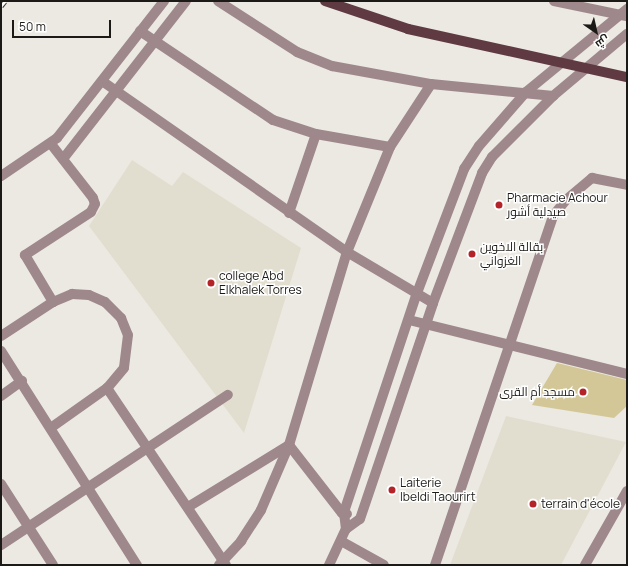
<!DOCTYPE html>
<html>
<head>
<meta charset="utf-8">
<style>
	body { margin:0 }
	#map { position:relative; width:628px; height:566px; overflow:hidden; background:#ebe9e1; font-family:Manrope,Cairo,sans-serif }
	div>[style] { position:absolute }
	.built>* { inset:0; background:#e2decf }
	.building>* { inset:0; background:#d3c797 }
	.minor>* { height:10px; margin:-5px; padding:0 5px; transform-origin:5px; border-radius:5px; background:#9f888c }
	.major>* { height:10px; margin:-5px; padding:0 5px; transform-origin:5px; border-radius:5px; background:#603a42 }
	.rail>* { height:4.5px; margin-top:-2.25px; transform-origin:0; background:repeating-linear-gradient(90deg,#fff 0 9px,#383734 0 18px); box-sizing:border-box; border-block:1px solid #383734 }
	.dots>* { width:11px; height:11px; translate:-50% -50%; box-sizing:border-box; border:2px solid #fff; border-radius:50% }
	span { translate:-50% -50%; white-space:nowrap; text-align:center; line-height:1.15; -webkit-text-stroke:3px #fff; paint-order:stroke }
	.poi-label { font-size:12px; color:#1b1a17 }
	.left { translate:0 -50%; text-align:left }
	.right { translate:-100% -50%; text-align:right }
	.frame { position:absolute; inset:0; border:2px solid #1b1a17; pointer-events:none }
	.north { position:absolute; left:576px; top:12px; width:40px; height:40px; -webkit-text-stroke:3px #fff; paint-order:stroke; rotate:146deg; font-size:11px; font-weight:700; line-height:16px; text-align:center; color:#1b1a17 }
	.north::after { content:''; display:block; margin:auto; width:14px; height:18px; background:#1b1a17; clip-path:polygon(50% 0,100% 100%,50% 72%,0 100%) }
	.scale { position:absolute; left:12px; top:20px; width:99px; height:18px; box-sizing:border-box; border:2px solid #1b1a17; border-top:0; padding-left:5px; font-size:12px; line-height:14px; white-space:nowrap; color:#1b1a17; -webkit-text-stroke:3px #fff; paint-order:stroke }
</style>
</head>
<body>
<div id="map">
	<div class="built">
		<div style="clip-path:polygon(132px 160px,172px 186px,183px 172px,301px 248px,244px 433px,89px 226px)"></div>
		<div style="clip-path:polygon(506px 416px,626px 442px,561px 565px,450px 565px)"></div>
	</div>
	<div class="building">
		<div style="clip-path:polygon(557px 363px,627px 380px,627px 406px,614px 418px,532px 405px)"></div>
	</div>
	<div class="minor">
		<div style="left:218px;top:1px;width:94px;rotate:32.8deg"></div>
		<div style="left:297px;top:52px;width:38px;rotate:22deg"></div>
		<div style="left:332px;top:66px;width:101px;rotate:10.3deg"></div>
		<div style="left:431px;top:84px;width:123px;rotate:5.6deg"></div>
		<div style="left:554px;top:1px;width:74px;rotate:11.8deg"></div>
		<div style="left:140px;top:31px;width:160px;rotate:33.8deg"></div>
		<div style="left:273px;top:120px;width:45px;rotate:18deg"></div>
		<div style="left:316px;top:134px;width:75px;rotate:10deg"></div>
		<div style="left:102px;top:81px;width:299px;rotate:34.9deg"></div>
		<div style="left:347px;top:252px;width:100px;rotate:30.7deg"></div>
		<div style="left:51px;top:144px;width:68px;rotate:52.1deg"></div>
		<div style="left:93px;top:198px;width:6px;rotate:72deg"></div>
		<div style="left:95px;top:204px;width:9px;rotate:117deg"></div>
		<div style="left:91px;top:212px;width:79px;rotate:146.9deg"></div>
		<div style="left:25px;top:255px;width:55px;rotate:59.2deg"></div>
		<div style="left:63px;top:159px;width:200px;rotate:-52.1deg"></div>
		<div style="left:1px;top:176px;width:68px;rotate:-34.2deg"></div>
		<div style="left:57px;top:138px;width:174px;rotate:-52deg"></div>
		<div style="left:289px;top:213px;width:83px;rotate:-71.1deg"></div>
		<div style="left:409px;top:320px;width:225px;rotate:13.9deg"></div>
		<div style="left:1px;top:336px;width:62px;rotate:-33.2deg"></div>
		<div style="left:53px;top:302px;width:21px;rotate:-23deg"></div>
		<div style="left:72px;top:294px;width:17px;rotate:3deg"></div>
		<div style="left:89px;top:295px;width:17px;rotate:24deg"></div>
		<div style="left:105px;top:302px;width:23px;rotate:45deg"></div>
		<div style="left:121px;top:318px;width:18px;rotate:68deg"></div>
		<div style="left:128px;top:335px;width:33px;rotate:97deg"></div>
		<div style="left:124px;top:368px;width:26px;rotate:130deg"></div>
		<div style="left:107px;top:388px;width:67px;rotate:144.7deg"></div>
		<div style="left:1px;top:351px;width:254px;rotate:57.6deg"></div>
		<div style="left:107px;top:388px;width:213px;rotate:56.1deg"></div>
		<div style="left:1px;top:396px;width:26px;rotate:-36deg"></div>
		<div style="left:1px;top:484px;width:96px;rotate:57.3deg"></div>
		<div style="left:188px;top:507px;width:119px;rotate:-31.5deg"></div>
		<div style="left:289px;top:445px;width:86px;rotate:52.1deg"></div>
		<div style="left:342px;top:513px;width:5px;rotate:11deg"></div>
		<div style="left:346px;top:529px;width:17px;rotate:-97deg"></div>
		<div style="left:344px;top:512px;width:231px;rotate:-71.6deg"></div>
		<div style="left:417px;top:293px;width:133px;rotate:-69.2deg"></div>
		<div style="left:464px;top:169px;width:27px;rotate:-57deg"></div>
		<div style="left:479px;top:146px;width:72px;rotate:-49deg"></div>
		<div style="left:526px;top:92px;width:131px;rotate:-39.4deg"></div>
		<div style="left:341px;top:541px;width:49px;rotate:29.2deg"></div>
		<div style="left:1px;top:545px;width:272px;rotate:-33.5deg"></div>
		<div style="left:219px;top:565px;width:33px;rotate:-47deg"></div>
		<div style="left:241px;top:541px;width:37px;rotate:-57deg"></div>
		<div style="left:261px;top:510px;width:71px;rotate:-66.7deg"></div>
		<div style="left:289px;top:445px;width:202px;rotate:-73.3deg"></div>
		<div style="left:347px;top:252px;width:113px;rotate:-67.7deg"></div>
		<div style="left:390px;top:147px;width:75px;rotate:-56.9deg"></div>
		<div style="left:329px;top:565px;width:40px;rotate:-65deg"></div>
		<div style="left:346px;top:529px;width:17px;rotate:-36deg"></div>
		<div style="left:360px;top:519px;width:228px;rotate:-71.3deg"></div>
		<div style="left:433px;top:303px;width:139px;rotate:-69.3deg"></div>
		<div style="left:482px;top:173px;width:19px;rotate:-58deg"></div>
		<div style="left:492px;top:157px;width:86px;rotate:-45deg"></div>
		<div style="left:553px;top:96px;width:97px;rotate:-40deg"></div>
		<div style="left:435px;top:565px;width:368px;rotate:-71.3deg"></div>
		<div style="left:553px;top:216px;width:22px;rotate:-51deg"></div>
		<div style="left:567px;top:199px;width:33px;rotate:-40deg"></div>
		<div style="left:592px;top:178px;width:36px;rotate:11deg"></div>
		<div style="left:585px;top:565px;width:85px;rotate:-60.4deg"></div>
	</div>
	<div class="major">
		<div style="left:325px;top:1px;width:88px;rotate:18.6deg"></div>
		<div style="left:408px;top:29px;width:224px;rotate:12.4deg"></div>
	</div>
	<div class="rail">
		<div style="left:1px;top:6px;width:6px;rotate:-51deg"></div>
	</div>
	<div class="dots">
		<div style="left:499px;top:205px;background:#b42328"></div>
		<div style="left:472px;top:254px;background:#b42328"></div>
		<div style="left:211px;top:283px;background:#b42328"></div>
		<div style="left:583px;top:392px;background:#b42328"></div>
		<div style="left:392px;top:490px;background:#b42328"></div>
		<div style="left:533px;top:504px;background:#b42328"></div>
	</div>
	<div class="poi-label">
		<span class="left" style="left:507px;top:205px">Pharmacie Achour<br>صيدلية أشور</span>
		<span class="left" style="left:480px;top:254px">بقالة الاخوين<br>الغزواني</span>
		<span class="left" style="left:219px;top:283px">college Abd<br>Elkhalek Torres</span>
		<span class="right" style="left:575px;top:392px">مسجد أم القرى</span>
		<span class="left" style="left:400px;top:490px">Laiterie<br>lbeldi Taourirt</span>
		<span class="left" style="left:541px;top:504px">terrain d'école</span>
	</div>
	<div class="frame"></div>
	<div class="north">ش</div>
	<div class="scale">50 m</div>
</div>
</body>
</html>
